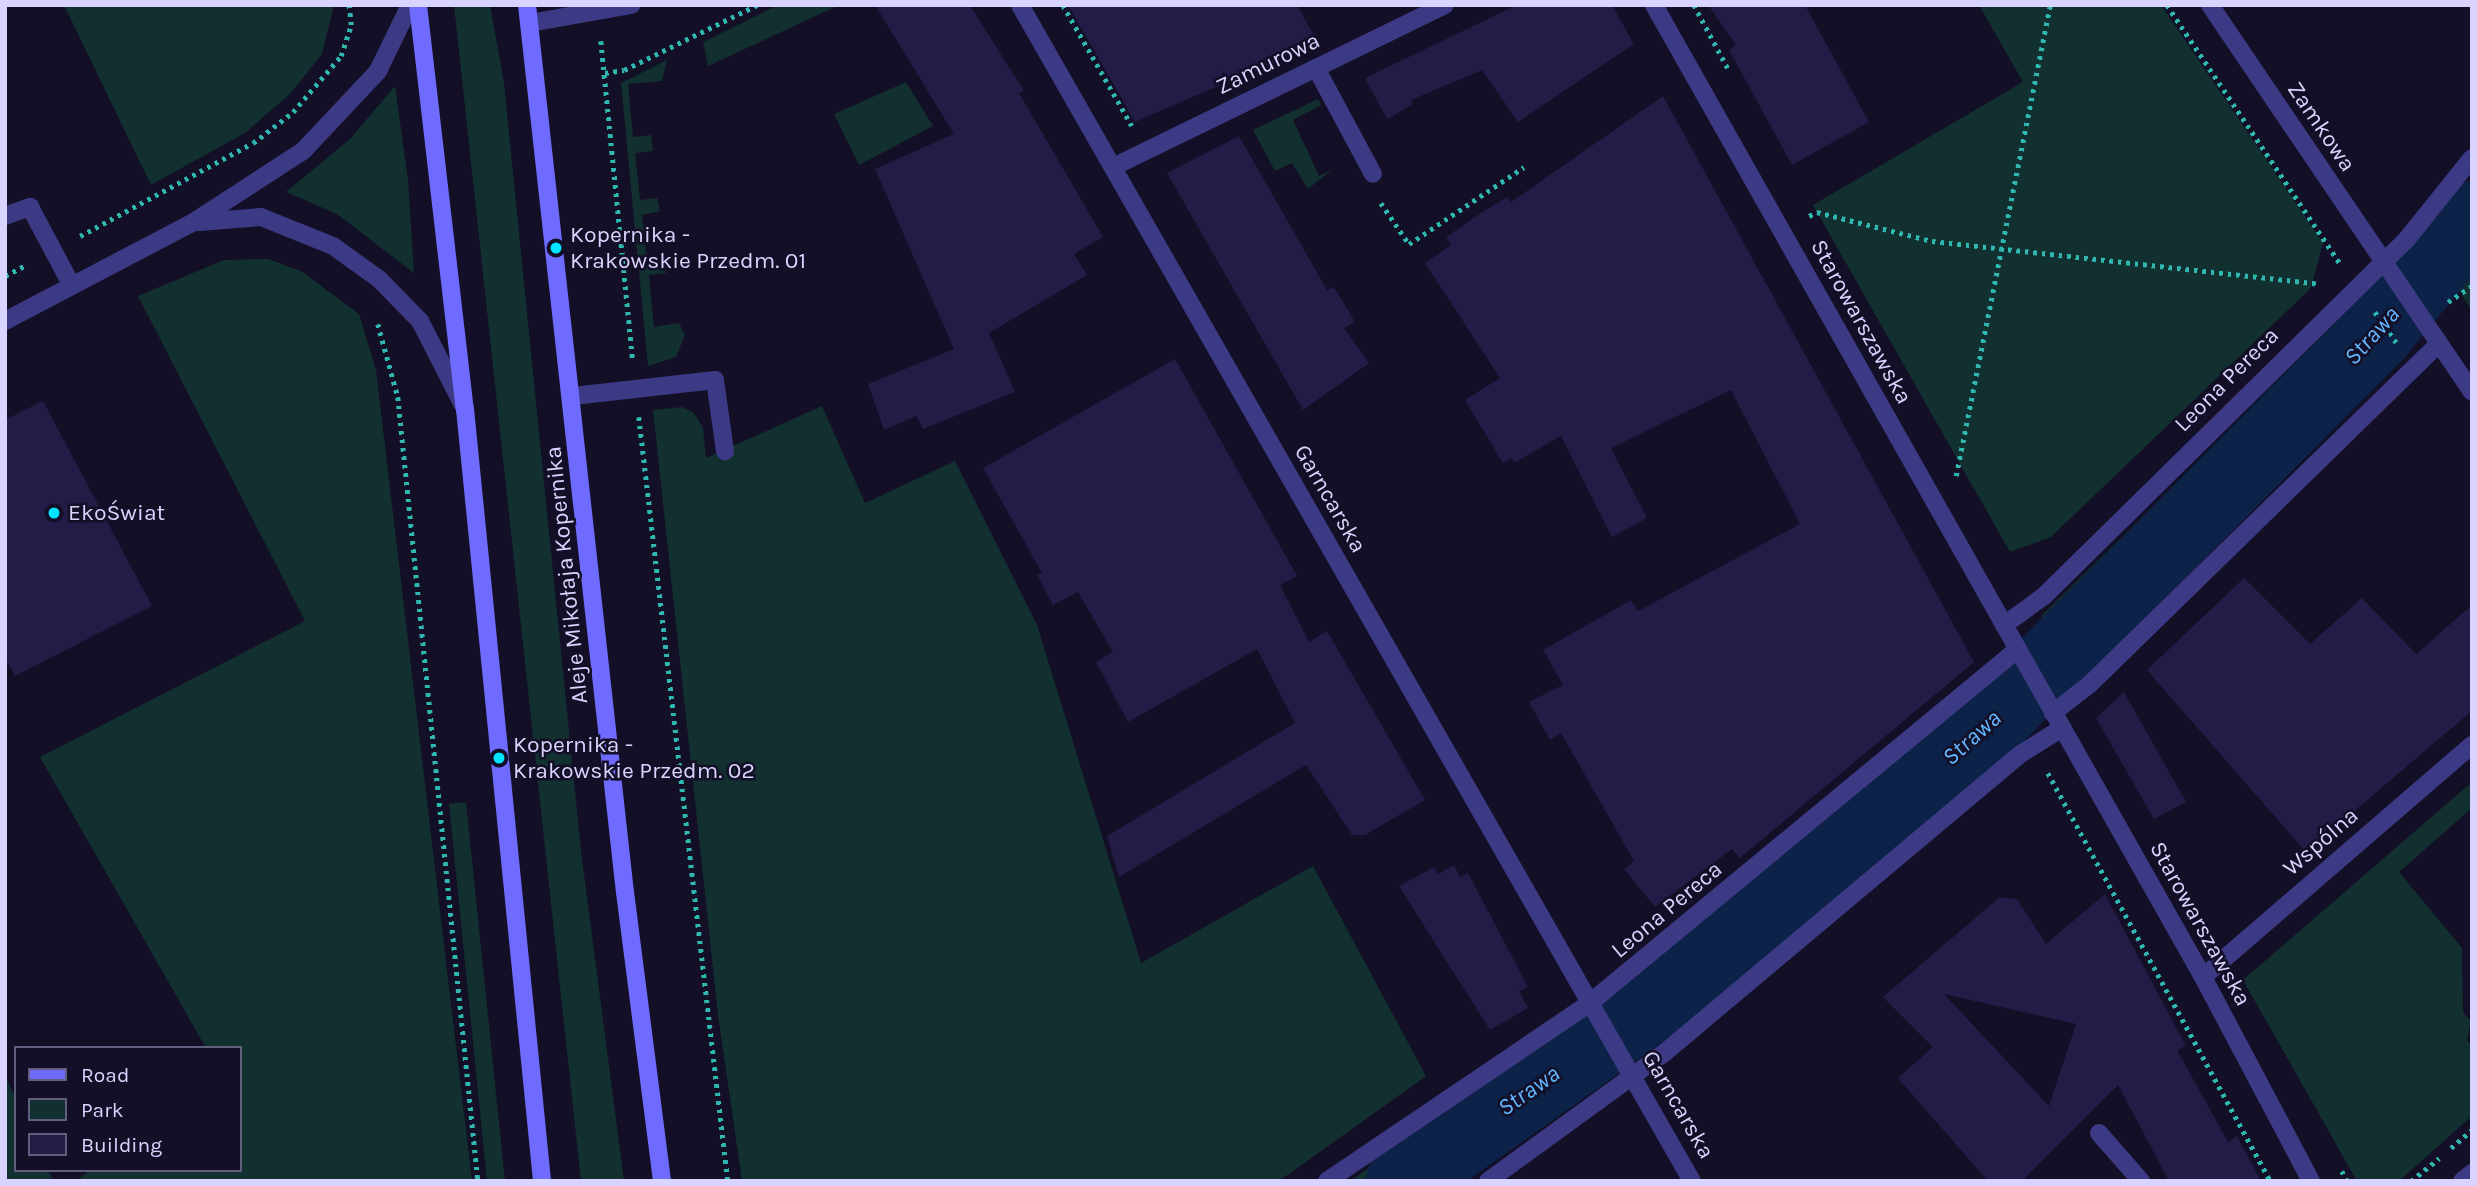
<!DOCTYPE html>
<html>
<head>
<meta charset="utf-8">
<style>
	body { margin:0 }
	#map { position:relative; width:2477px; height:1186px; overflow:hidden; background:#130f26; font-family:Karla,sans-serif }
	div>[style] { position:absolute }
	.green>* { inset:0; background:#12302f }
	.river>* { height:74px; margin:-37px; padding:0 37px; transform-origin:37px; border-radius:37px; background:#0c2248 }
	.building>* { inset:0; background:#241b47 }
	.path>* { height:4.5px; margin-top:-2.25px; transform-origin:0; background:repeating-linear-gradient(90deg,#2fb8b0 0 3.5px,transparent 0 8.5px) }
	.service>* { height:18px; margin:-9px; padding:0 9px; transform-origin:9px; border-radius:9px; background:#3d3a85 }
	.pedestrian>* { height:18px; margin:-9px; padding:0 9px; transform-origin:9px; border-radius:9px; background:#3d3a85 }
	.minor>* { height:18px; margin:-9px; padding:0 9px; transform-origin:9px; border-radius:9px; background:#3d3a85 }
	.tertiary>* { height:18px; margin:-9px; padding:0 9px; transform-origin:9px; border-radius:9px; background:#3d3a85 }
	.secondary>* { height:18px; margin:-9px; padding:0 9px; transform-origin:9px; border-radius:9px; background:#6f6bff }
	.dots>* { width:19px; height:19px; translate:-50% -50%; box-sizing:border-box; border:4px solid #130f26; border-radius:50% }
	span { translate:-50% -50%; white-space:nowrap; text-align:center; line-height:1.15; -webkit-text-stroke:5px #130f26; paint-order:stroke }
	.street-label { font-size:23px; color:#d9d4ff }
	.poi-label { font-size:23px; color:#d9d4ff }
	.left { translate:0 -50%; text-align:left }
	.water-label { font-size:24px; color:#62b6ff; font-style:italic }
	.frame { position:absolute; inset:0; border:7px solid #d9d4ff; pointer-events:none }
	.legend { position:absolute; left:14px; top:1046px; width:228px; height:126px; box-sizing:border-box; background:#130f26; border:2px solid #625e7d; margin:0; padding:9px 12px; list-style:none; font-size:21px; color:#d9d4ff }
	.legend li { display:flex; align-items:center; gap:14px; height:35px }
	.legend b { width:35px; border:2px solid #625e7d }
</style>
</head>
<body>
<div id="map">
	<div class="green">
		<div style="clip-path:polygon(64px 5px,334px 5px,322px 54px,290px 94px,245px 133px,151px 185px)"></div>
		<div style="clip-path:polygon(454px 5px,490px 5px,504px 83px,581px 851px,624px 1181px,581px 1181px)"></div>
		<div style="clip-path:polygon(778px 5px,835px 7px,708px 66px,703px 42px)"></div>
		<div style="clip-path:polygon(1979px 5px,2161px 5px,2323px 243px,2311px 288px,2051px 537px,2010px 552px,1813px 205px,2023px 82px)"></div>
		<div style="clip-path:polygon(667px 60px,662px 81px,628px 84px,633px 137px,651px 135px,653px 151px,635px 153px,640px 200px,657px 198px,660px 211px,642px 215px,647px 261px,665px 259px,666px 273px,649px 275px,654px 327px,679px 323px,685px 335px,676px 357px,648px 366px,621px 83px)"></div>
		<div style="clip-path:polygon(906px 82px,933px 126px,859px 165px,834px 114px)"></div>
		<div style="clip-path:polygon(395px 86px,408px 180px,414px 273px,337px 214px,286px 192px,350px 139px)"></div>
		<div style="clip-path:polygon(1318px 99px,1321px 105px,1293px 120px,1319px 176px,1333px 169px,1308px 189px,1292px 163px,1275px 171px,1253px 130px)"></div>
		<div style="clip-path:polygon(2472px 177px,2472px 202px,2433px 254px,2425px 241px)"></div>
		<div style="clip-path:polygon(2472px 249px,2472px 311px,2451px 278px)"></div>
		<div style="clip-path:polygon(268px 259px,301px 271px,359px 314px,376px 370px,472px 1181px,76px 1181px,90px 1170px,240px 1170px,240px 1048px,206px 1048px,40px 757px,305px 621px,138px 296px,224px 260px)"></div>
		<div style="clip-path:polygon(2360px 306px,2367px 316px,2052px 635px,2041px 616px)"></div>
		<div style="clip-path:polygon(822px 406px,865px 503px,955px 461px,1037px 625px,1141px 963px,1313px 866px,1426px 1076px,1279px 1181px,742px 1181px,718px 1015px,653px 410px,682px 407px,694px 413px,703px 428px,706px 458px)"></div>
		<div style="clip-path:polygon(2009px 729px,2017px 740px,1665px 1030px,1658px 1020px)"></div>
		<div style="clip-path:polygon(2472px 782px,2472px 808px,2399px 872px,2462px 948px,2463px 1012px,2471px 1021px,2467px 1040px,2472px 1047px,2472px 1116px,2399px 1181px,2357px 1181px,2243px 980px)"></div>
		<div style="clip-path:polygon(466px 802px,505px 1181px,487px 1181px,449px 804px)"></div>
		<div style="clip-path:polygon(1562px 1036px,1572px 1050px,1375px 1181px,1350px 1181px)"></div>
		<div style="clip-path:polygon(5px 1076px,16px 1099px,16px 1170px,47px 1170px,54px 1181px,5px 1181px)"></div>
		<div style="clip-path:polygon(1589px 1078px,1596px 1088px,1591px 1092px,1463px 1181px,1430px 1181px)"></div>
	</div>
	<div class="river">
		<div style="left:1403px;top:1181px;width:303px;rotate:-35.3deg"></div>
		<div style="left:1650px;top:1006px;width:418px;rotate:-39.5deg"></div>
		<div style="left:1973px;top:740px;width:573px;rotate:-45.21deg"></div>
		<div style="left:2377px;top:333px;width:149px;rotate:-50.4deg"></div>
	</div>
	<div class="building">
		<div style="clip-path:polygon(875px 5px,970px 5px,1024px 91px,1019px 93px,1103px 237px,1074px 254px,1087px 275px,989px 333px,1015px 392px,923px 429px,916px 416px,884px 430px,868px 384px,954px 349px,875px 169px,954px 134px)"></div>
		<div style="clip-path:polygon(1068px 5px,1297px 5px,1318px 43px,1135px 122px)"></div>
		<div style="clip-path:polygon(1517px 5px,1612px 5px,1634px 44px,1518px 122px,1482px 70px,1411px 100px,1412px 105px,1387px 119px,1365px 78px)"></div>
		<div style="clip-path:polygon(1708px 5px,1805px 5px,1869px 122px,1792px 165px,1729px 50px,1736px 45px)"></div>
		<div style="clip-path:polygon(1663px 96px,1974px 662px,1740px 858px,1732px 849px,1655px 907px,1624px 869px,1634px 861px,1561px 733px,1550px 740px,1529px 702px,1563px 685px,1543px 650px,1631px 600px,1638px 611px,1800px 524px,1731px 390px,1611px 448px,1647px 518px,1612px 537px,1561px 436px,1514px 463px,1512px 458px,1503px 463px,1465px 400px,1500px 378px,1425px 263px,1451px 245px,1446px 237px,1481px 213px,1507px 197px,1511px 202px)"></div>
		<div style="clip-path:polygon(1239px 136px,1327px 290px,1334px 287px,1355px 322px,1344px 328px,1369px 363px,1303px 410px,1167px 173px)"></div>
		<div style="clip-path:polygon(1175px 359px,1297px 576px,1280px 585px,1309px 642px,1327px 631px,1425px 800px,1365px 835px,1352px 835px,1306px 765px,1119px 877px,1107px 836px,1295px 723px,1257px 649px,1128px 722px,1096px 662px,1113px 652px,1078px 592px,1053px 605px,1037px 575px,1042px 573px,983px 468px)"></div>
		<div style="clip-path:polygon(43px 401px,152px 606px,15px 676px,5px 658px,5px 420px)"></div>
		<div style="clip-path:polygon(2244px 578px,2310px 644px,2362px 598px,2416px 654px,2472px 605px,2472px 711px,2306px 852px,2147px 670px)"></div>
		<div style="clip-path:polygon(2124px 692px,2186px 802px,2154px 819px,2096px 718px)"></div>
		<div style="clip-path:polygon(1454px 865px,1460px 877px,1468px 873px,1528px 987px,1519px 991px,1528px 1008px,1490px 1030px,1399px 886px,1434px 867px,1438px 874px)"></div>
		<div style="clip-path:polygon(evenodd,2105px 894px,2186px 1046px,2177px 1050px,2228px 1142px,2237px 1136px,2261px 1181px,2169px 1181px,2118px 1085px,2022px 1181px,1988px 1181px,1898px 1078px,1933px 1047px,1883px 997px,2000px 897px,2017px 899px,2046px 944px,2105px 894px,1944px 994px,2076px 1024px,2049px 1106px,1944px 994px)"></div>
	</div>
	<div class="path">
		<div style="left:1063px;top:5px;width:139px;rotate:60.3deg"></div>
		<div style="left:1694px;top:5px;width:76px;rotate:61.8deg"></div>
		<div style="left:2167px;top:5px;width:311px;rotate:56.2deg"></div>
		<div style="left:601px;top:41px;width:320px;rotate:84.3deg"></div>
		<div style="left:605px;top:73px;width:19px;rotate:-9deg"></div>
		<div style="left:624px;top:70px;width:148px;rotate:-26deg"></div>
		<div style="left:1381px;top:203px;width:50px;rotate:55.7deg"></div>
		<div style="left:1409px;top:244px;width:138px;rotate:-33.8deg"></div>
		<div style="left:1809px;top:216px;width:9px;rotate:-27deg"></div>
		<div style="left:1817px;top:212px;width:119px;rotate:14.2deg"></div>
		<div style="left:1932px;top:241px;width:389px;rotate:6.3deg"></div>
		<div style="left:80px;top:236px;width:196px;rotate:-28.3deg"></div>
		<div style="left:253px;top:143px;width:51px;rotate:-37.8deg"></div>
		<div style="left:293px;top:112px;width:74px;rotate:-49.4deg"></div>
		<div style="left:341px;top:56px;width:33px;rotate:-72deg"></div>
		<div style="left:351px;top:25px;width:20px;rotate:-96deg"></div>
		<div style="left:5px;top:276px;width:24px;rotate:-28deg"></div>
		<div style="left:2448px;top:302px;width:29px;rotate:-34deg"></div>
		<div style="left:2375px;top:312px;width:37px;rotate:55deg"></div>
		<div style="left:378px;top:324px;width:76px;rotate:74.7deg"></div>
		<div style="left:398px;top:397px;width:788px;rotate:84.17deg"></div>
		<div style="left:639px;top:417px;width:769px;rotate:83.36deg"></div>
		<div style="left:1956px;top:476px;width:480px;rotate:-78.7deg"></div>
		<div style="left:2048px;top:773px;width:464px;rotate:61.4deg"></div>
		<div style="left:2451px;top:1148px;width:28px;rotate:-41deg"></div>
		<div style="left:2342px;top:1171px;width:11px;rotate:63deg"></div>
		<div style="left:2411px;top:1181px;width:36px;rotate:-39deg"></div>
	</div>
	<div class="service">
		<div style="left:1316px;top:68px;width:120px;rotate:61.7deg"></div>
		<div style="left:5px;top:216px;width:27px;rotate:-20deg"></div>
		<div style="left:30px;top:207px;width:89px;rotate:62deg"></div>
		<div style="left:573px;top:396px;width:143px;rotate:-6.4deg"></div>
		<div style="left:715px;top:380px;width:72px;rotate:82deg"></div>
	</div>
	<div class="pedestrian">
		<div style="left:2053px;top:713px;width:47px;rotate:-38.1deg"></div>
		<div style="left:2090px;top:684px;width:487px;rotate:-44.3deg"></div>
		<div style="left:1591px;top:1002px;width:554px;rotate:-39.58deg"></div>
	</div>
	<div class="minor">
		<div style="left:1020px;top:5px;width:1354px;rotate:60.26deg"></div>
		<div style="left:1654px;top:5px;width:1116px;rotate:60.54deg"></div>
		<div style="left:2203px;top:977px;width:231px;rotate:62.1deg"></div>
		<div style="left:2210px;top:5px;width:467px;rotate:55.9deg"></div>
		<div style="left:530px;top:23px;width:103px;rotate:-10.1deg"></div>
		<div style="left:1113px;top:167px;width:369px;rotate:-26deg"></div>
		<div style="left:199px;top:222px;width:62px;rotate:-4.6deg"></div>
		<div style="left:261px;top:217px;width:78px;rotate:21.9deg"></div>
		<div style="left:333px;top:246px;width:57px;rotate:35.7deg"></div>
		<div style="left:379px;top:279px;width:59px;rotate:45.7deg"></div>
		<div style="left:420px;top:321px;width:94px;rotate:62.9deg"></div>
		<div style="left:5px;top:321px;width:211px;rotate:-27.7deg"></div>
		<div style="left:192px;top:223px;width:132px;rotate:-33deg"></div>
		<div style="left:303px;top:151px;width:110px;rotate:-46.8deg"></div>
		<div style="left:378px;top:71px;width:73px;rotate:-64.1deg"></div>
		<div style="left:2004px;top:625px;width:49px;rotate:-35.9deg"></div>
		<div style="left:2044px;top:596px;width:509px;rotate:-44.52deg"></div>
		<div style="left:2407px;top:239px;width:104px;rotate:-51.3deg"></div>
		<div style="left:2203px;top:977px;width:355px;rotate:-40.8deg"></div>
		<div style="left:2099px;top:1133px;width:64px;rotate:48.8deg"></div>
		<div style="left:1327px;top:1181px;width:319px;rotate:-34.1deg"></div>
		<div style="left:1488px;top:1181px;width:216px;rotate:-36deg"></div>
		<div style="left:1663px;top:1054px;width:465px;rotate:-40deg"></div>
		<div style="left:2019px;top:755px;width:51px;rotate:-32.1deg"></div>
	</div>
	<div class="tertiary">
		<div style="left:2462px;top:1181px;width:13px;rotate:-39deg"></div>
	</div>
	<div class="secondary">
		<div style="left:418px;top:5px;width:407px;rotate:83.4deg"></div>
		<div style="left:465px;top:409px;width:776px;rotate:84.3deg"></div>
		<div style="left:527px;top:5px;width:892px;rotate:83.7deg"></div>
		<div style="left:625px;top:892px;width:291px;rotate:82.7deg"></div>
	</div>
	<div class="dots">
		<div style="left:556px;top:248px;background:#00e5ff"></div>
		<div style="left:54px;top:513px;background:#00e5ff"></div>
		<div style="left:499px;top:758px;background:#00e5ff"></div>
	</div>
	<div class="street-label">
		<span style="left:1268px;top:64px;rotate:-26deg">Zamurowa</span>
		<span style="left:2321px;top:127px;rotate:56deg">Zamkowa</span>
		<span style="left:1861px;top:322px;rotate:61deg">Starowarszawska</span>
		<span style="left:2227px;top:380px;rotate:-45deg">Leona Pereca</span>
		<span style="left:1330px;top:499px;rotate:60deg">Garncarska</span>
		<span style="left:567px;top:575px;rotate:-96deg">Aleje Mikołaja Kopernika</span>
		<span style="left:2321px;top:842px;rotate:-41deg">Wspólna</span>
		<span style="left:1667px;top:910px;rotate:-40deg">Leona Pereca</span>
		<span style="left:2200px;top:924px;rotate:61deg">Starowarszawska</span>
		<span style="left:1678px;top:1105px;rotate:60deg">Garncarska</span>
	</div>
	<div class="poi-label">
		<span class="left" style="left:570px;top:248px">Kopernika -<br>Krakowskie Przedm. 01</span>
		<span class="left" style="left:68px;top:513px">EkoŚwiat</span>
		<span class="left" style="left:513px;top:758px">Kopernika -<br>Krakowskie Przedm. 02</span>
	</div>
	<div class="water-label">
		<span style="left:2372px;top:336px;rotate:-48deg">Strawa</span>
		<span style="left:1972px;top:738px;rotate:-42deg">Strawa</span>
		<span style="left:1529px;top:1091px;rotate:-35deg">Strawa</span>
	</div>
	<div class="frame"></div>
	<ul class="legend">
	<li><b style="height:9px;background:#6f6bff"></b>Road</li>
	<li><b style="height:19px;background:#12302f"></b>Park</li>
	<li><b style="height:19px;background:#241b47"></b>Building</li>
	</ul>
</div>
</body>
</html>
